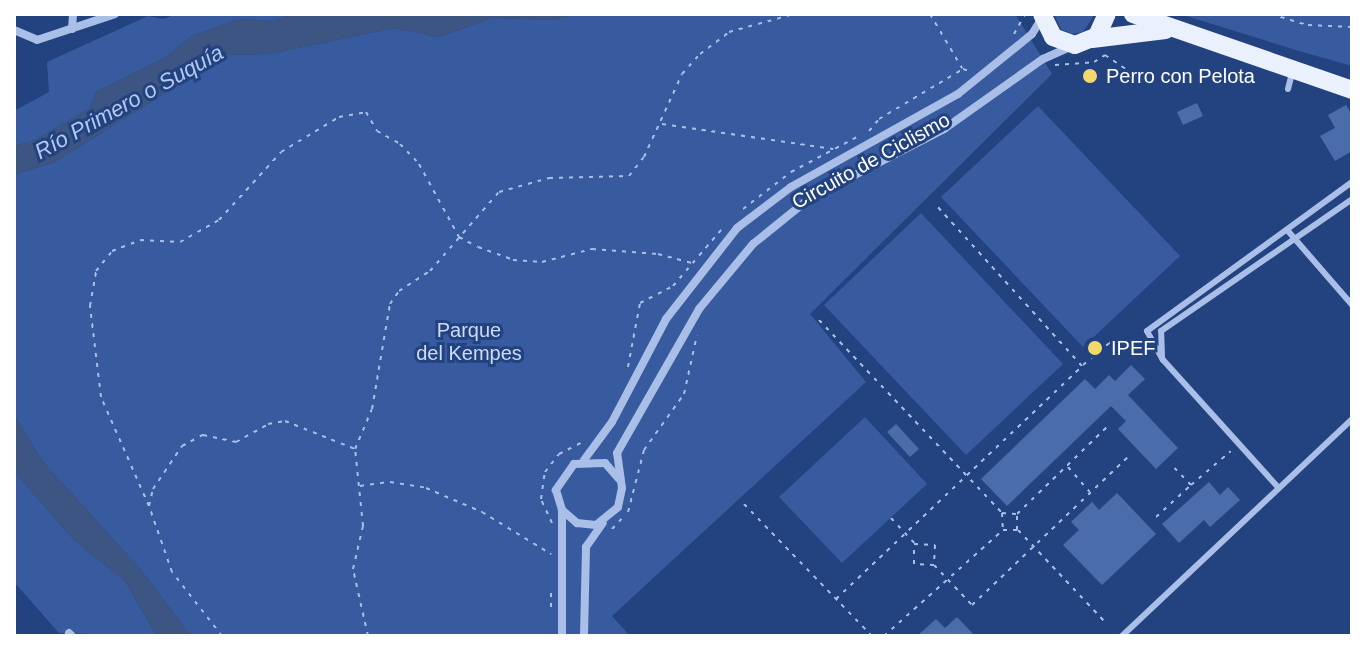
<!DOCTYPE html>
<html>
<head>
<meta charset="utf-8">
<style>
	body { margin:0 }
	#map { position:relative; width:1366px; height:650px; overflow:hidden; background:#234280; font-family:Arial,sans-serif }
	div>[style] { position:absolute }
	.green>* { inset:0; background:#375b9e }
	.water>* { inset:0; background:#3d5582 }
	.building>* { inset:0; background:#4b6caa }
	.path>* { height:2px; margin-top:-1px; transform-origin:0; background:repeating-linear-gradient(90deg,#a9bfe7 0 4px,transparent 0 10px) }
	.lane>* { height:6px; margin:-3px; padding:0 3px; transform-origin:3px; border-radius:3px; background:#a9bfe7 }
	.street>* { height:8px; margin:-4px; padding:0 4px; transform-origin:4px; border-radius:4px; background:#a9bfe7 }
	.primary>* { height:18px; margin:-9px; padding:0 9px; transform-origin:9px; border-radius:9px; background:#ebf0fd }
	.dots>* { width:22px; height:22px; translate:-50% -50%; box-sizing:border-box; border:4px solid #234280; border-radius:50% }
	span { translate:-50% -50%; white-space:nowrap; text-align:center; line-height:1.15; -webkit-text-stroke:6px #234280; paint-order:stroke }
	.poi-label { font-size:20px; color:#fff }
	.left { translate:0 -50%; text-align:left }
	.street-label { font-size:20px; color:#fff }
	.park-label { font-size:20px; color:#ccdbf6 }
	.water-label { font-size:22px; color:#b4c9ef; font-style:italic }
	.frame { position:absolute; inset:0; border:16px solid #fff; pointer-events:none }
</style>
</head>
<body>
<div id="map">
	<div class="green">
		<div style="clip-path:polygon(177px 14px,293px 14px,273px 21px,238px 19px,192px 36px,166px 57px,96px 92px,90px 108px,35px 140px,14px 146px,14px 111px,49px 92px,47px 62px,148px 16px,163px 19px)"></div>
		<div style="clip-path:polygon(574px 14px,1015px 14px,1052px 74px,810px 314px,866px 382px,612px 616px,630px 636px,191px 636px,141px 570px,43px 462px,14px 415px,14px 175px,55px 162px,225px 55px,269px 54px,394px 28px,439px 37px,492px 18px,555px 20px)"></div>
		<div style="clip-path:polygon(1054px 14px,1095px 14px,1083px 32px,1072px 34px,1061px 29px)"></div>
		<div style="clip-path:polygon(1180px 14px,1352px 14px,1352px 66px,1299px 51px)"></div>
		<div style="clip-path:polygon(1038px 106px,1180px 256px,1083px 347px,941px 197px)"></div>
		<div style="clip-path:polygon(921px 213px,1063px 364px,966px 455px,824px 305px)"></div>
		<div style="clip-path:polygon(865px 417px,927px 484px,842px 563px,779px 497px)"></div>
		<div style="clip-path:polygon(14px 471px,74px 540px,125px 581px,157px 636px,59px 633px,14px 582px)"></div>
	</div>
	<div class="water">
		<div style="clip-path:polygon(293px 14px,574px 14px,555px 20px,492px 18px,439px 37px,394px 28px,269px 54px,225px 55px,55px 162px,14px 175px,14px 146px,35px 140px,90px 108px,96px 92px,166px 57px,192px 36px,238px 19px,273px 21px)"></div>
		<div style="clip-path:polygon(14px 415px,43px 462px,141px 570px,191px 636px,157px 636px,125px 581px,74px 540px,14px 471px)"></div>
	</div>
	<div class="building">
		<div style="clip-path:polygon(1197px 103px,1203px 116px,1183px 125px,1177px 112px)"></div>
		<div style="clip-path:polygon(1346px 105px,1352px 115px,1352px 151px,1335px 161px,1320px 136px,1335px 128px,1328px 115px)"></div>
		<div style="clip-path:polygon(1131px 365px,1145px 379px,1128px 395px,1178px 448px,1156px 469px,1118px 429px,1126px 421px,1111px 406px,1007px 506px,981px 479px,1085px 379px,1095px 389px,1109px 375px,1115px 381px)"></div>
		<div style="clip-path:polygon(896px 424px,919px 449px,910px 457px,887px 432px)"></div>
		<div style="clip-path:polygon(1209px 482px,1220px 495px,1228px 487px,1240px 500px,1210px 527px,1204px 520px,1179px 543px,1162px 524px)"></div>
		<div style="clip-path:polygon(1117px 493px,1156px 534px,1102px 585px,1063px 545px,1079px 530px,1071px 522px,1092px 502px,1099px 510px)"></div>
		<div style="clip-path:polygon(957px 617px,975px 636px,917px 636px,936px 619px,945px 628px)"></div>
	</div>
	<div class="path">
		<div style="left:930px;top:14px;width:63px;rotate:59.3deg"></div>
		<div style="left:1271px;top:14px;width:39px;rotate:17deg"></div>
		<div style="left:1308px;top:25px;width:44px;rotate:2.6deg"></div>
		<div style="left:1014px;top:34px;width:23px;rotate:-61deg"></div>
		<div style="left:1055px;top:65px;width:39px;rotate:-4deg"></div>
		<div style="left:1094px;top:62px;width:13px;rotate:-32deg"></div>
		<div style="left:1105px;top:55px;width:30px;rotate:34deg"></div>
		<div style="left:662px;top:124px;width:173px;rotate:8.3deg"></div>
		<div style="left:869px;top:131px;width:16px;rotate:-50deg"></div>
		<div style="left:879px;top:119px;width:98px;rotate:-30.8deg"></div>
		<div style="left:963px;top:69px;width:6px;rotate:18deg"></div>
		<div style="left:743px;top:209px;width:61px;rotate:-37.6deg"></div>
		<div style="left:791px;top:172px;width:77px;rotate:-27.9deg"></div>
		<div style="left:819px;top:320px;width:266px;rotate:46.5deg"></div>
		<div style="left:1002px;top:513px;width:17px;rotate:87deg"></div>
		<div style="left:1083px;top:365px;width:34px;rotate:-40deg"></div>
		<div style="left:1109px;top:343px;width:31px;rotate:-7deg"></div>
		<div style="left:628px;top:367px;width:65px;rotate:-79.4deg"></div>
		<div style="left:640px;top:303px;width:37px;rotate:-27deg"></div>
		<div style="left:673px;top:286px;width:74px;rotate:-49.4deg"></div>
		<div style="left:1068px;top:467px;width:33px;rotate:49deg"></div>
		<div style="left:1191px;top:485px;width:52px;rotate:-40.4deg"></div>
		<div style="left:360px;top:486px;width:30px;rotate:-8deg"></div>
		<div style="left:390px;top:482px;width:36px;rotate:9deg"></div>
		<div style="left:426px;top:488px;width:61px;rotate:23.2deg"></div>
		<div style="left:482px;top:512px;width:81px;rotate:31.3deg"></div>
		<div style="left:744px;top:504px;width:184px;rotate:45.9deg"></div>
		<div style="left:149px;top:506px;width:119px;rotate:-113.8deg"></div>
		<div style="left:101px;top:397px;width:92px;rotate:-96.9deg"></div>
		<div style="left:90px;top:306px;width:36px;rotate:-80deg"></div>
		<div style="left:96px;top:271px;width:26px;rotate:-51deg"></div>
		<div style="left:112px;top:251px;width:30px;rotate:-21deg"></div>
		<div style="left:140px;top:240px;width:40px;rotate:2.9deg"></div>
		<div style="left:180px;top:242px;width:45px;rotate:-29.4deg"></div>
		<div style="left:219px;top:220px;width:92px;rotate:-47.6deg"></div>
		<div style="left:281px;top:152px;width:68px;rotate:-31.1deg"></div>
		<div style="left:339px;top:117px;width:27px;rotate:-10deg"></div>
		<div style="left:366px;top:112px;width:22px;rotate:60deg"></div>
		<div style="left:377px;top:131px;width:26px;rotate:29deg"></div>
		<div style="left:400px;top:144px;width:28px;rotate:46deg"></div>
		<div style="left:419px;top:164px;width:83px;rotate:61.3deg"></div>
		<div style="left:459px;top:237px;width:21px;rotate:28deg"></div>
		<div style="left:478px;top:247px;width:37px;rotate:20deg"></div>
		<div style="left:513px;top:260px;width:29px;rotate:4deg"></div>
		<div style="left:542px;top:262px;width:52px;rotate:-14.6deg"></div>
		<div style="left:592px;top:249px;width:66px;rotate:4.3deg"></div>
		<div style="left:658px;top:254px;width:35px;rotate:15deg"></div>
		<div style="left:628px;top:512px;width:64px;rotate:-75.5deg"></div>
		<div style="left:644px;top:450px;width:69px;rotate:-54.5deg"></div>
		<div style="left:684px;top:394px;width:60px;rotate:-77.6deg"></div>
		<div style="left:1002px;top:513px;width:14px;rotate:4deg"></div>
		<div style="left:1156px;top:517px;width:47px;rotate:-42.4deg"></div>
		<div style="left:1191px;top:485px;width:28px;rotate:-134deg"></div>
		<div style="left:891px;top:518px;width:34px;rotate:47deg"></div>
		<div style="left:552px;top:523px;width:26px;rotate:-115deg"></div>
		<div style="left:541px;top:499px;width:27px;rotate:-82deg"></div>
		<div style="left:545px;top:472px;width:23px;rotate:-52deg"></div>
		<div style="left:559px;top:454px;width:29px;rotate:-27deg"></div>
		<div style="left:612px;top:529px;width:18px;rotate:-47deg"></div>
		<div style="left:1018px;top:530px;width:127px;rotate:46.6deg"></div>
		<div style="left:914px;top:544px;width:21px;rotate:3deg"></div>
		<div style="left:935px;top:545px;width:20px;rotate:93deg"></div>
		<div style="left:934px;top:565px;width:20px;rotate:-177deg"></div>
		<div style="left:914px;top:564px;width:20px;rotate:-90deg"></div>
		<div style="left:934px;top:565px;width:55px;rotate:46.5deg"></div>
		<div style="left:972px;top:605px;width:216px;rotate:-43.5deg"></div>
		<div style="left:836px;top:599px;width:339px;rotate:-43.4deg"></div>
		<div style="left:1082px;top:366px;width:215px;rotate:-132.2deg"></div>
		<div style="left:551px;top:607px;width:14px;rotate:-90deg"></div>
		<div style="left:222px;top:636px;width:81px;rotate:-128deg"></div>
		<div style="left:172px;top:572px;width:70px;rotate:-109.2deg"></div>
		<div style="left:149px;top:506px;width:17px;rotate:-77deg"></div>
		<div style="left:153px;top:489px;width:52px;rotate:-56deg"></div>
		<div style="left:182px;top:446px;width:24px;rotate:-28deg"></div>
		<div style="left:203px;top:435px;width:34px;rotate:12deg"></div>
		<div style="left:236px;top:442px;width:37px;rotate:-29deg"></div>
		<div style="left:268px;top:424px;width:17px;rotate:-10deg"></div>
		<div style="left:285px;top:421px;width:75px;rotate:21.8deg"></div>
		<div style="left:368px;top:636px;width:69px;rotate:-102.6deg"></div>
		<div style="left:353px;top:569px;width:44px;rotate:-76.9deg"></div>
		<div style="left:363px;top:526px;width:77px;rotate:-95.9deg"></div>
		<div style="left:355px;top:449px;width:43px;rotate:-67deg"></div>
		<div style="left:372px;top:409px;width:107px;rotate:-80.3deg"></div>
		<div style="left:390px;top:304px;width:16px;rotate:-55deg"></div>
		<div style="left:399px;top:291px;width:37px;rotate:-33deg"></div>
		<div style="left:430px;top:271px;width:105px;rotate:-48.9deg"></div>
		<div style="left:499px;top:192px;width:52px;rotate:-15.6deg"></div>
		<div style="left:549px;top:178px;width:80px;rotate:-1.4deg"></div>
		<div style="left:629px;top:176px;width:24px;rotate:-52deg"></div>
		<div style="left:644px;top:157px;width:91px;rotate:-65.4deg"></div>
		<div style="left:682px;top:74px;width:27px;rotate:-48deg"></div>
		<div style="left:700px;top:54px;width:36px;rotate:-37deg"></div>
		<div style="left:729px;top:32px;width:67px;rotate:-15.5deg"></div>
		<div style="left:884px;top:636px;width:159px;rotate:-41.7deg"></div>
		<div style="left:1003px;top:530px;width:14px"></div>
		<div style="left:1017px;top:530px;width:16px;rotate:-90deg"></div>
		<div style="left:1017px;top:514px;width:128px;rotate:-44.1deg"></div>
	</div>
	<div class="lane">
		<div style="left:1288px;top:89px;width:16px;rotate:-76deg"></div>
		<div style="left:1288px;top:231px;width:98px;rotate:49.1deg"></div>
		<div style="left:1162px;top:356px;width:25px;rotate:-92deg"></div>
		<div style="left:1161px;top:331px;width:232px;rotate:-34.6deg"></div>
		<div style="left:1276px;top:485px;width:169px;rotate:-132.1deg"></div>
		<div style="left:1163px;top:360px;width:33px;rotate:-119deg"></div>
		<div style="left:1147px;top:331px;width:253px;rotate:-36deg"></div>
		<div style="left:1122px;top:636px;width:316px;rotate:-43.3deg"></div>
	</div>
	<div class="street">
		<div style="left:72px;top:29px;width:15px;rotate:-86deg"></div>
		<div style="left:14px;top:30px;width:25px;rotate:23deg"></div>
		<div style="left:37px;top:40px;width:82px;rotate:-18.4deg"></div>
		<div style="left:584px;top:460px;width:47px;rotate:-53.6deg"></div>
		<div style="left:612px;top:422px;width:116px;rotate:-62.3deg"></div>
		<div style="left:666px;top:319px;width:115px;rotate:-52deg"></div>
		<div style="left:737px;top:228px;width:68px;rotate:-37.2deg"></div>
		<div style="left:791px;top:187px;width:191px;rotate:-29.1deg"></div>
		<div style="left:958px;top:94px;width:95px;rotate:-39deg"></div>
		<div style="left:1032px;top:34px;width:19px;rotate:-58deg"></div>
		<div style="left:619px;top:479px;width:21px;rotate:-131deg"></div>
		<div style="left:605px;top:463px;width:31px;rotate:178deg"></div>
		<div style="left:574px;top:464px;width:32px;rotate:125deg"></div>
		<div style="left:556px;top:490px;width:21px;rotate:73deg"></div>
		<div style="left:562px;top:510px;width:20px;rotate:41deg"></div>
		<div style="left:577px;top:523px;width:19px;rotate:6deg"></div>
		<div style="left:596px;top:525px;width:28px;rotate:-39deg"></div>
		<div style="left:618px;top:507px;width:19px;rotate:-78deg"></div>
		<div style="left:622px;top:488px;width:35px;rotate:-98deg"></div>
		<div style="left:617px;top:453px;width:166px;rotate:-60.3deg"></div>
		<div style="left:699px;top:309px;width:85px;rotate:-50.3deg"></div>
		<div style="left:753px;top:244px;width:73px;rotate:-38.9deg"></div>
		<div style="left:810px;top:198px;width:151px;rotate:-27.2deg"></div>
		<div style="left:944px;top:129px;width:121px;rotate:-35.3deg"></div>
		<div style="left:1043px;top:59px;width:32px;rotate:-24deg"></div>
		<div style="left:562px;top:511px;width:125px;rotate:90deg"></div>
		<div style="left:69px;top:633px;width:4px;rotate:45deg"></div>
		<div style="left:584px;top:636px;width:89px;rotate:-88.7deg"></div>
		<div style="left:586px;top:547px;width:29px;rotate:-55deg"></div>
	</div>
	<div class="primary">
		<div style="left:1042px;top:14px;width:25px;rotate:64deg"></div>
		<div style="left:1053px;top:37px;width:23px;rotate:20deg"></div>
		<div style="left:1075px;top:45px;width:24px;rotate:-22deg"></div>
		<div style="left:1097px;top:36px;width:24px;rotate:-66deg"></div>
		<div style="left:1133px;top:14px;width:232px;rotate:19.1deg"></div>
		<div style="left:1092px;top:39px;width:74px;rotate:-7deg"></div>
	</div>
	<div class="dots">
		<div style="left:1090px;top:76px;background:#f3d96b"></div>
		<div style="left:1095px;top:348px;background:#f3d96b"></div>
	</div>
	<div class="poi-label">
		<span class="left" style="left:1106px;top:76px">Perro con Pelota</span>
		<span class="left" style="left:1111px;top:348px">IPEF</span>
	</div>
	<div class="street-label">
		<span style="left:871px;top:161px;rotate:-29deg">Circuito de Ciclismo</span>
	</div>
	<div class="park-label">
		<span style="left:469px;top:342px">Parque<br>del Kempes</span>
	</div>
	<div class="water-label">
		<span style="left:129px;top:102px;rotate:-29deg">Río Primero o Suquía</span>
	</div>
	<div class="frame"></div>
</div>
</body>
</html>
